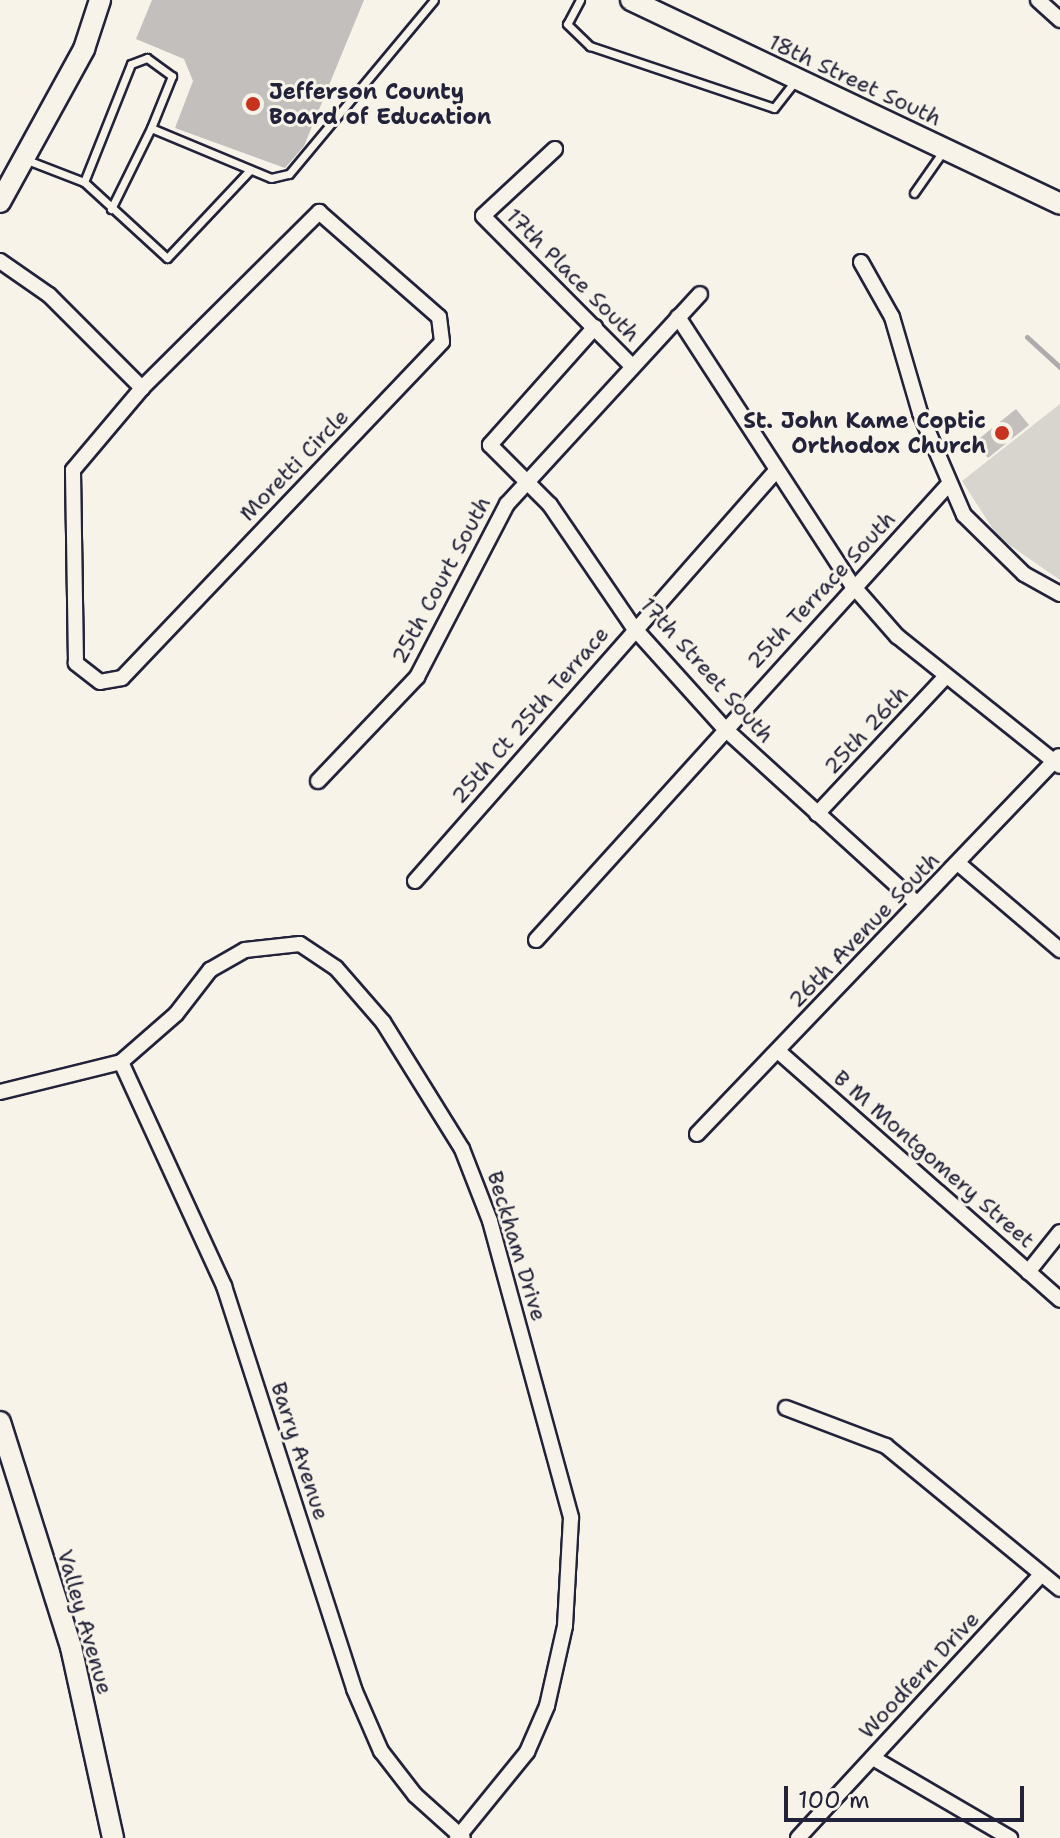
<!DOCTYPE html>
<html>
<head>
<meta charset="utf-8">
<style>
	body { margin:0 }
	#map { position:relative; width:1060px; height:1838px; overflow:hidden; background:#f7f3e8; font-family:"Shantell Sans",sans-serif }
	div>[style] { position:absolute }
	.green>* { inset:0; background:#d8d5cf }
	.stream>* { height:5px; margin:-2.5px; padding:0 2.5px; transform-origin:2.5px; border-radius:2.5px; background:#aeabad }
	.building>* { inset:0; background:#c2bfbd }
	.roads { filter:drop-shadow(2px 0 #22223b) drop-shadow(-2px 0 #22223b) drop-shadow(0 2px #22223b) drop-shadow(0 -2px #22223b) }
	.service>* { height:7px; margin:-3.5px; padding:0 3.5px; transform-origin:3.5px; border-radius:3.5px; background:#f7f3e8 }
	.minor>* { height:14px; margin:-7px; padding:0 7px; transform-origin:7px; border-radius:7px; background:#f7f3e8 }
	.secondary>* { height:20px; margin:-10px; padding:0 10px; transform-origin:10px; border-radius:10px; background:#f7f3e8 }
	.dots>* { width:22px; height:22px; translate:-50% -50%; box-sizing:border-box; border:4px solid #f7f3e8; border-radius:50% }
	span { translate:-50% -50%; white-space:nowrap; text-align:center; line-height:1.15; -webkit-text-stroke:6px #f7f3e8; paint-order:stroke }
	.street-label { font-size:22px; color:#22223b }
	.poi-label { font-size:22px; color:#22223b; font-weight:700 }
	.left { translate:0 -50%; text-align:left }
	.right { translate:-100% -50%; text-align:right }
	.scale { position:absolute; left:784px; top:1786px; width:240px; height:36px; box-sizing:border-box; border:4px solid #22223b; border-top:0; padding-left:10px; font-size:24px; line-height:28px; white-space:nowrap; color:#22223b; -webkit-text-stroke:6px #f7f3e8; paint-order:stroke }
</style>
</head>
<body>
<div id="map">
	<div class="green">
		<div style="clip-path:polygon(1060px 404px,1060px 580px,998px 537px,962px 481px)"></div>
	</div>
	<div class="stream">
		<div style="left:1027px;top:337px;width:45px;rotate:42.3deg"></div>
	</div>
	<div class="building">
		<div style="clip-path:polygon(152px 0,364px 0,304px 146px,285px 168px,175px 128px,193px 81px,184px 59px,136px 39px)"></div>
		<div style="clip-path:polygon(1016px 409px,1029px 425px,988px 458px,975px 442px)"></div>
	</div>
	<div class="roads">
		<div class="service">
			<div style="left:580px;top:0;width:27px;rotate:118deg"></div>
			<div style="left:567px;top:24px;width:32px;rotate:44deg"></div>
			<div style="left:590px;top:46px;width:194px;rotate:18.6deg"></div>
			<div style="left:774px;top:108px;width:33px;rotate:-52deg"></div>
			<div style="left:27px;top:160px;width:61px;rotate:21.1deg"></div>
			<div style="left:250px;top:170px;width:121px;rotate:133.3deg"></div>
			<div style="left:167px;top:258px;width:113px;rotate:-137.5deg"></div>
			<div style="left:84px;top:182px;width:127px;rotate:-68.3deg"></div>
			<div style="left:131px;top:64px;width:17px;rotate:-21deg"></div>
			<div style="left:147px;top:58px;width:31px;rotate:36deg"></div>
			<div style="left:172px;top:76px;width:56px;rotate:112deg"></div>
			<div style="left:151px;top:128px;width:130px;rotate:22.6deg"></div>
			<div style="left:271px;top:178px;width:18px;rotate:-13deg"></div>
			<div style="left:289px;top:174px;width:226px;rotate:-50.2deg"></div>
			<div style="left:914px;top:193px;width:52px;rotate:-55.1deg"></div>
			<div style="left:111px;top:209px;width:90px;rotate:-63.7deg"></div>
		</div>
		<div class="minor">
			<div style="left:1038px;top:0;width:30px;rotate:42deg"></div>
			<div style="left:555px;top:149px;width:98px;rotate:137.1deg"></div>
			<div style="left:483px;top:216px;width:210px;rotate:45.2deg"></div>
			<div style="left:319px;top:212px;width:159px;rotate:41.2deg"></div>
			<div style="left:439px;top:317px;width:25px;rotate:83deg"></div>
			<div style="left:442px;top:342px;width:464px;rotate:133.6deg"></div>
			<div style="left:122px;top:678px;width:22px;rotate:170deg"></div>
			<div style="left:100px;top:682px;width:31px;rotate:-142deg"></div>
			<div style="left:76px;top:663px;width:193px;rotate:-90.9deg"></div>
			<div style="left:73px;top:470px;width:107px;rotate:-49.9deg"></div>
			<div style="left:142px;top:388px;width:250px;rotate:-44.8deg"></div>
			<div style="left:0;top:261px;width:60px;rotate:34.8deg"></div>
			<div style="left:49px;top:295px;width:132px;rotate:45deg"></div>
			<div style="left:861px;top:262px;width:63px;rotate:60.6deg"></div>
			<div style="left:892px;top:317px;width:100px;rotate:73.7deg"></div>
			<div style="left:920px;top:413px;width:111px;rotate:66.7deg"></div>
			<div style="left:964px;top:515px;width:84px;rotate:44.5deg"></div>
			<div style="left:1024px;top:574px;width:41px;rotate:29.1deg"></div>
			<div style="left:678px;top:317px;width:321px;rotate:57deg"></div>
			<div style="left:853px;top:586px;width:67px;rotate:48.7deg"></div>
			<div style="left:897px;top:636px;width:208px;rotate:38.6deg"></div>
			<div style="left:595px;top:327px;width:158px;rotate:131.7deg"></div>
			<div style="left:490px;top:445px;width:85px;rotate:45deg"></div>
			<div style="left:550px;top:505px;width:149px;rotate:55.7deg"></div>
			<div style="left:634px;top:628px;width:135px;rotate:48deg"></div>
			<div style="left:724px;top:728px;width:260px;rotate:42.3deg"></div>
			<div style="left:318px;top:781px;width:144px;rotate:-46.4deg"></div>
			<div style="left:417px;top:677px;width:195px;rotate:-62.5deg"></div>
			<div style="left:507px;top:504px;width:285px;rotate:-47.4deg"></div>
			<div style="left:817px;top:814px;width:189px;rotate:-46.9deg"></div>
			<div style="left:959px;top:864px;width:133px;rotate:40.4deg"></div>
			<div style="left:415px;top:881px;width:545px;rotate:-48.65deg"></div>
			<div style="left:536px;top:940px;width:614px;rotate:-47.84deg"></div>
			<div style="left:778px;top:1051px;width:376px;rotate:41.4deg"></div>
			<div style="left:121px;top:1062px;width:247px;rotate:65.3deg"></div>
			<div style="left:224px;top:1286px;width:423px;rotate:72.1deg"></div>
			<div style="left:354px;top:1689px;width:68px;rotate:66.5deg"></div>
			<div style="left:381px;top:1751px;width:56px;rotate:52.3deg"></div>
			<div style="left:415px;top:1795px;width:64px;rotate:41.9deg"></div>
			<div style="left:0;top:1092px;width:125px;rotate:-13.9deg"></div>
			<div style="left:121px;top:1062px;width:73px;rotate:-41.1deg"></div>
			<div style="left:176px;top:1014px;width:56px;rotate:-52.3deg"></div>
			<div style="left:210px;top:970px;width:40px;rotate:-29.7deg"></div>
			<div style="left:245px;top:950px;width:55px;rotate:-6.2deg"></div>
			<div style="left:300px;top:944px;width:43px;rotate:33.7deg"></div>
			<div style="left:336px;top:968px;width:72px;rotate:49deg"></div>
			<div style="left:383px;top:1022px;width:150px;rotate:58.1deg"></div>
			<div style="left:462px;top:1149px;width:77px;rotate:68.7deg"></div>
			<div style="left:490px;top:1221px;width:308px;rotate:74.7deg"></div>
			<div style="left:571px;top:1518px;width:108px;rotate:93.2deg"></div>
			<div style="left:565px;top:1626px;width:82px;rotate:102.7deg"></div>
			<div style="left:547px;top:1706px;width:50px;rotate:113.5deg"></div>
			<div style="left:527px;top:1752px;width:111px;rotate:129.1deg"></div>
			<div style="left:697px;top:1134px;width:523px;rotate:-46.24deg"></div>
			<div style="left:1028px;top:1272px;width:51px;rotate:-51.3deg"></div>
			<div style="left:786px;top:1408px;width:107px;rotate:20.8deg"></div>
			<div style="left:886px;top:1446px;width:225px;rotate:39.4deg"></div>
			<div style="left:873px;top:1758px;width:159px;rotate:30.3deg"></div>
			<div style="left:798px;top:1838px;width:357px;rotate:-47.3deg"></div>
		</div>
		<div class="secondary">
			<div style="left:631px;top:0;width:475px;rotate:25.4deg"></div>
			<div style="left:0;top:202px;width:175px;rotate:-61.2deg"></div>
			<div style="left:84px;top:49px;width:52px;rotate:-71.9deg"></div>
			<div style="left:0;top:1422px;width:236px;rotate:72.5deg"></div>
			<div style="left:71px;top:1647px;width:196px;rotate:77.6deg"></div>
		</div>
	</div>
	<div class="dots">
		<div style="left:253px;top:104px;background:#c8321e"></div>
		<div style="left:1002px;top:433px;background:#c8321e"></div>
	</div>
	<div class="street-label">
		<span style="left:855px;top:80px;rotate:25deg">18th Street South</span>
		<span style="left:573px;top:275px;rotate:45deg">17th Place South</span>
		<span style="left:294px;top:465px;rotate:-46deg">Moretti Circle</span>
		<span style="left:441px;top:580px;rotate:-62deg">25th Court South</span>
		<span style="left:821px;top:590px;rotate:-47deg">25th Terrace South</span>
		<span style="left:707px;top:670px;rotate:48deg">17th Street South</span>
		<span style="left:530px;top:715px;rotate:-49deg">25th Ct 25th Terrace</span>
		<span style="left:866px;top:730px;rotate:-47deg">25th 26th</span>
		<span style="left:864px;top:930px;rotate:-46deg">26th Avenue South</span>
		<span style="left:934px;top:1159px;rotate:41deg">B M Montgomery Street</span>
		<span style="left:517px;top:1246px;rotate:73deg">Beckham Drive</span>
		<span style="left:300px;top:1451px;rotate:72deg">Barry Avenue</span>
		<span style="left:85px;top:1622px;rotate:74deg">Valley Avenue</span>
		<span style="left:919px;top:1675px;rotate:-47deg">Woodfern Drive</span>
	</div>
	<div class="poi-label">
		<span class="left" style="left:269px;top:104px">Jefferson County<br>Board of Education</span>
		<span class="right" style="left:986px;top:433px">St. John Kame Coptic<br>Orthodox Church</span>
	</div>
	<div class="scale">100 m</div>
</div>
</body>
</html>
